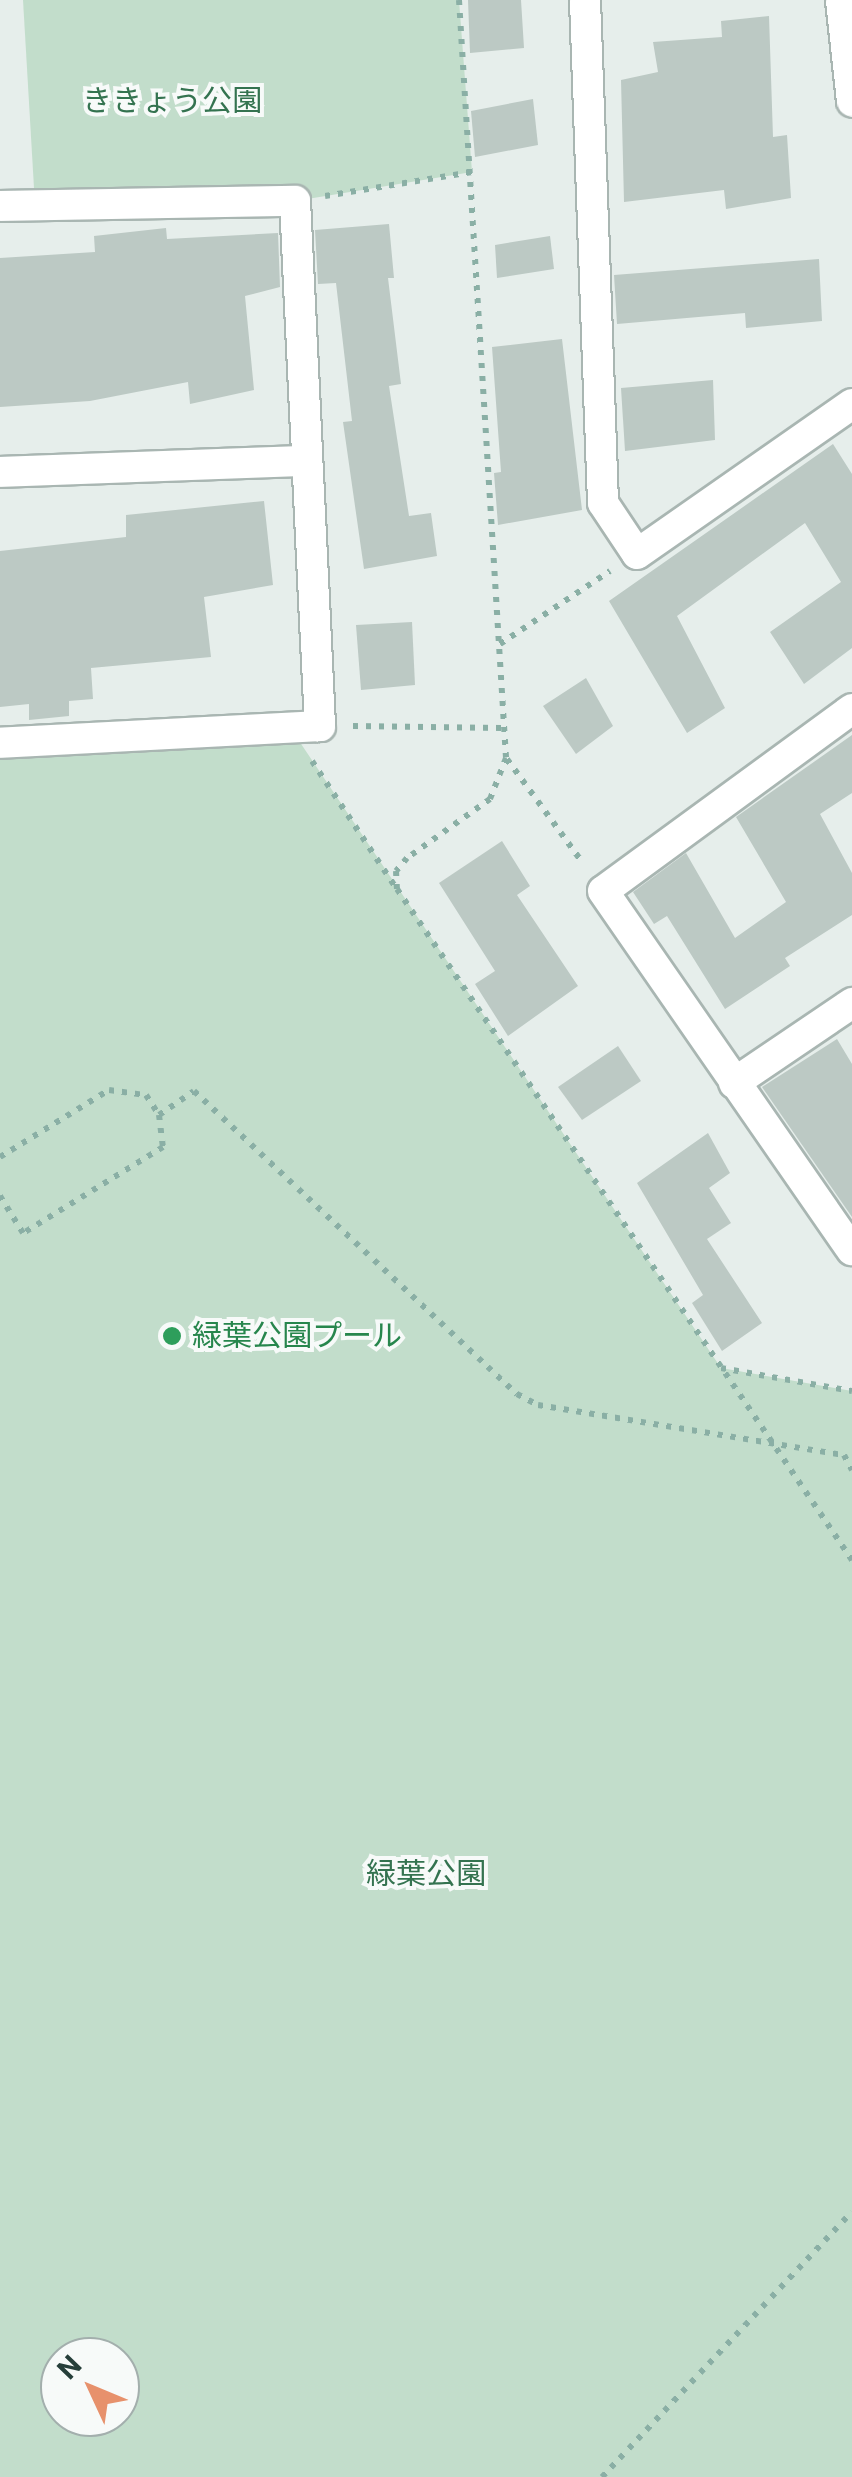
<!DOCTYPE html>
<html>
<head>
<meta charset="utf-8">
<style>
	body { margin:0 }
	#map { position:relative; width:852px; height:2477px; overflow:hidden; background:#e6eeeb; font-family:Roboto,"Noto Sans JP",sans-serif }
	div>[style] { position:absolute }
	.green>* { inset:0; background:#c2ddcb }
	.building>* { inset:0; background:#bcc9c4 }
	.path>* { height:6px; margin-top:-3px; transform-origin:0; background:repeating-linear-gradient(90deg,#8aafa5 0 5px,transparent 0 13px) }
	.roads { filter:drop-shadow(2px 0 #a9b6b2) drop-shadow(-2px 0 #a9b6b2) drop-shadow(0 2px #a9b6b2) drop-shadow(0 -2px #a9b6b2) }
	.street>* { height:30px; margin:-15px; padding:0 15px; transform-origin:15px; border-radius:15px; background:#fff }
	.dots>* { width:28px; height:28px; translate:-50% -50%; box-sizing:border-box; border:5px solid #f7faf9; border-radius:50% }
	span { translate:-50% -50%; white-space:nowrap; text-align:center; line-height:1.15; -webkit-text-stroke:8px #f7faf9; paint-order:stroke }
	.park-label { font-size:30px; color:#347350 }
	.leisure-label { font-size:30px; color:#27864d }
	.left { translate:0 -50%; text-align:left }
	.north { position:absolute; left:40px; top:2337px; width:100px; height:100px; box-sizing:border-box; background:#f7faf9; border:2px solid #a3afad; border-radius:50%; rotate:314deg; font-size:28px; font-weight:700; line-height:40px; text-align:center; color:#263f3a }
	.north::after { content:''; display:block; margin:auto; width:35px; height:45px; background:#e7916c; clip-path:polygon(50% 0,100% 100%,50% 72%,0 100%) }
</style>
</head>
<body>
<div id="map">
	<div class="green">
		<div style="clip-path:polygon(23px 0,459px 0,472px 172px,295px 201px,35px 205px)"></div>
		<div style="clip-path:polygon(evenodd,289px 726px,721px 1368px,852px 1391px,852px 2477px,0 2477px,0 743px,289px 726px,60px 2357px,120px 2357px,120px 2417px,60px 2417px,60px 2357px)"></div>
	</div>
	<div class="building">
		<div style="clip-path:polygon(468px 0,521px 0,524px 48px,470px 53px)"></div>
		<div style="clip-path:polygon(769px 16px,773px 137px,787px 135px,791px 198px,726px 209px,724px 190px,624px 202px,621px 80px,658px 72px,653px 42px,722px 37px,721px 21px)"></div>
		<div style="clip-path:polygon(533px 99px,538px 145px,475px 157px,471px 111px)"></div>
		<div style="clip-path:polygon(389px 224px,394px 278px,388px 278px,401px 384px,389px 386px,409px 516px,431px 513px,437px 556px,364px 569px,343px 422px,352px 421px,336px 283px,318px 284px,315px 230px)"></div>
		<div style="clip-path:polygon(166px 228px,167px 239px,278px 233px,280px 287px,245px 296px,254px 390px,190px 404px,188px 382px,90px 401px,0 407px,0 258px,95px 252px,94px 236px)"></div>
		<div style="clip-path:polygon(550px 236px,554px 269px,497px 278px,495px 245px)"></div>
		<div style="clip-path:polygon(819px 259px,822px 321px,746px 328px,745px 313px,617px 324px,614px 275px)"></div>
		<div style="clip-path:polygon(562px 339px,582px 510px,498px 525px,494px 473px,501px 472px,492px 347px)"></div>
		<div style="clip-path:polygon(713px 380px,715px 440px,625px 451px,621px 388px)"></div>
		<div style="clip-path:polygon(833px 444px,852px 474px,852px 648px,804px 684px,770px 632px,841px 582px,805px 523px,677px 616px,725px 708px,687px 733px,609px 601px)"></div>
		<div style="clip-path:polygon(264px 501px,273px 585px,204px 597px,211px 657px,91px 668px,93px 699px,69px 701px,69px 716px,29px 720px,29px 704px,0 707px,0 551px,126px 537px,126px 515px)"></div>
		<div style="clip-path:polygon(412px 622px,415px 685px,361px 690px,356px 625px)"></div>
		<div style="clip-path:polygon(586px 678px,613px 726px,576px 754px,543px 706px)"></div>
		<div style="clip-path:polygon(852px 735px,852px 793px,820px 814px,852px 873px,852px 915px,785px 958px,790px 966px,725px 1009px,667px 916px,654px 924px,633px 892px,686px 853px,735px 938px,786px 902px,736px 817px)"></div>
		<div style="clip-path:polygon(502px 841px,530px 886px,517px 895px,578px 986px,508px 1036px,475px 984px,495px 971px,439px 883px)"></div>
		<div style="clip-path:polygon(837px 1039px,852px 1064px,852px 1217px,762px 1087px)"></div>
		<div style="clip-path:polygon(618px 1046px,641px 1081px,582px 1120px,558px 1087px)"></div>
		<div style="clip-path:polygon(708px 1133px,730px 1173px,709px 1188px,731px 1223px,707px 1239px,762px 1323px,722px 1351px,692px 1303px,703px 1295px,637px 1183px)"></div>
	</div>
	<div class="path">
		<div style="left:459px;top:0;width:759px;rotate:86.45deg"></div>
		<div style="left:506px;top:758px;width:44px;rotate:111.3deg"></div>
		<div style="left:490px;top:799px;width:102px;rotate:144.6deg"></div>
		<div style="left:407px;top:858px;width:17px;rotate:130deg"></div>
		<div style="left:396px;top:871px;width:18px;rotate:87deg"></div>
		<div style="left:397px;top:889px;width:811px;rotate:55.86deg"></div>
		<div style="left:325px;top:196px;width:149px;rotate:-9.3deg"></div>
		<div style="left:500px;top:644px;width:132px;rotate:-33.6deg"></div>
		<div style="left:353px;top:726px;width:149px;rotate:0.8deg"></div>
		<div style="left:507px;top:759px;width:127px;rotate:53.9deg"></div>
		<div style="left:312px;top:761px;width:152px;rotate:56.5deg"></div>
		<div style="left:159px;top:1115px;width:42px;rotate:-34.4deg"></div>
		<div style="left:194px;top:1091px;width:443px;rotate:43.2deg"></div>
		<div style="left:517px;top:1394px;width:24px;rotate:28deg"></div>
		<div style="left:538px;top:1405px;width:310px;rotate:9.3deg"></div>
		<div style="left:844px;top:1455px;width:17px;rotate:62deg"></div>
		<div style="left:0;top:1157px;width:128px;rotate:-31.6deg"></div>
		<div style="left:109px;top:1090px;width:37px;rotate:8deg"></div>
		<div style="left:146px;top:1095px;width:24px;rotate:57deg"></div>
		<div style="left:159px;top:1115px;width:32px;rotate:83deg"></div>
		<div style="left:163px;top:1147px;width:164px;rotate:148.4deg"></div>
		<div style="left:23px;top:1233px;width:44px;rotate:-121.9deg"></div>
		<div style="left:721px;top:1368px;width:133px;rotate:10deg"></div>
		<div style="left:602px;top:2477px;width:364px;rotate:-46.7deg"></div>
	</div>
	<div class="roads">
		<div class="street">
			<div style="left:585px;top:0;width:503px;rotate:87.95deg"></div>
			<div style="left:603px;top:503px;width:61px;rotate:56.3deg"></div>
			<div style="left:637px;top:554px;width:262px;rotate:-34.9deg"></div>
			<div style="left:841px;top:0;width:102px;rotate:83.8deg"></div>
			<div style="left:0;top:206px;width:295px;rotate:-1deg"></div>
			<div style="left:295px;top:201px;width:526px;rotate:87.27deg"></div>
			<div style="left:320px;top:726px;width:320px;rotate:177deg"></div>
			<div style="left:0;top:472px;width:307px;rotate:-2.1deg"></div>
			<div style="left:852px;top:709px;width:308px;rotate:143.8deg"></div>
			<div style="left:603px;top:891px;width:437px;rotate:55.3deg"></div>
			<div style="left:734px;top:1083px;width:143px;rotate:-34.1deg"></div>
		</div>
	</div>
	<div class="dots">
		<div style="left:172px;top:1336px;background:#2e9e5b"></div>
	</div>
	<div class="park-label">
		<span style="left:172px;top:101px">ききょう公園</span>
		<span style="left:426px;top:1874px">緑葉公園</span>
	</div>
	<div class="leisure-label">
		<span class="left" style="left:192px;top:1336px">緑葉公園プール</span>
	</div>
	<div class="north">N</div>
</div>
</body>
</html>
